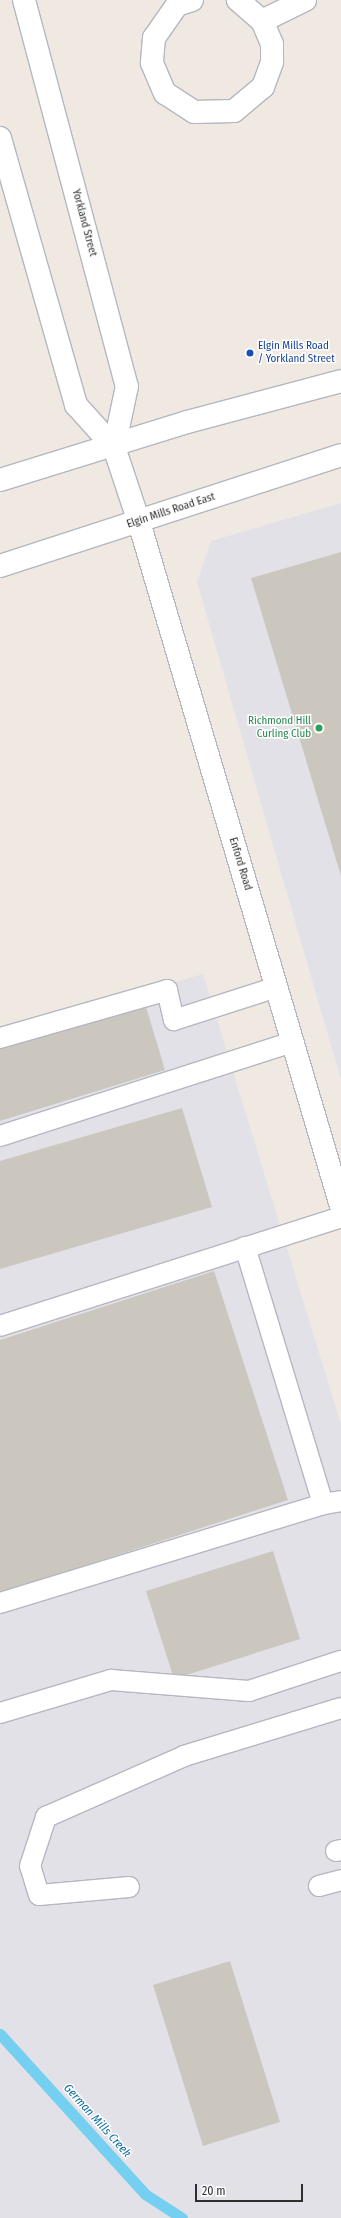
<!DOCTYPE html>
<html>
<head>
<meta charset="utf-8">
<style>
	body { margin:0 }
	#map { position:relative; width:341px; height:2218px; overflow:hidden; background:#efe9e1; font-family:"Fira Sans Condensed",sans-serif }
	div>[style] { position:absolute }
	.industrial>* { inset:0; background:#e3e1e8 }
	.stream>* { height:11px; margin:-5.5px; padding:0 5.5px; transform-origin:5.5px; border-radius:5.5px; background:#75cff0 }
	.building>* { inset:0; background:#cbc7bf }
	.roads { filter:drop-shadow(1px 0 #b4b7c1) drop-shadow(-1px 0 #b4b7c1) drop-shadow(0 1px #b4b7c1) drop-shadow(0 -1px #b4b7c1) }
	.lane>* { height:20px; margin:-10px; padding:0 10px; transform-origin:10px; border-radius:10px; background:#fff }
	.street>* { height:22px; margin:-11px; padding:0 11px; transform-origin:11px; border-radius:11px; background:#fff }
	.secondary>* { height:22px; margin:-11px; padding:0 11px; transform-origin:11px; border-radius:11px; background:#fff }
	.dots>* { width:11px; height:11px; translate:-50% -50%; box-sizing:border-box; border:2px solid #fff; border-radius:50% }
	span { translate:-50% -50%; white-space:nowrap; text-align:center; line-height:1.15; -webkit-text-stroke:3px #fff; paint-order:stroke }
	.street-label { font-size:11px; color:#2e2e2e }
	.transit-label { font-size:11px; color:#164399 }
	.left { translate:0 -50%; text-align:left }
	.leisure-label { font-size:11px; color:#27864d }
	.right { translate:-100% -50%; text-align:right }
	.water-label { font-size:12px; color:#0d6fa3; font-style:italic }
	.scale { position:absolute; left:195px; top:2184px; width:108px; height:18px; box-sizing:border-box; border:2px solid #2e2e2e; border-top:0; padding-left:5px; font-size:12px; line-height:14px; white-space:nowrap; color:#2e2e2e; -webkit-text-stroke:3px #fff; paint-order:stroke }
</style>
</head>
<body>
<div id="map">
	<div class="industrial">
		<div style="clip-path:polygon(341px 503px,341px 1080px,197px 582px,211px 541px)"></div>
		<div style="clip-path:polygon(203px 974px,341px 1424px,341px 2218px,0 2218px,0 1033px)"></div>
	</div>
	<div class="stream">
		<div style="left:0;top:2034px;width:216px;rotate:47.8deg"></div>
		<div style="left:145px;top:2194px;width:44px;rotate:33deg"></div>
	</div>
	<div class="building">
		<div style="clip-path:polygon(341px 552px,341px 876px,251px 578px)"></div>
		<div style="clip-path:polygon(144px 1000px,165px 1070px,0 1121px,0 1044px)"></div>
		<div style="clip-path:polygon(182px 1108px,212px 1207px,0 1269px,0 1161px)"></div>
		<div style="clip-path:polygon(214px 1271px,288px 1500px,0 1593px,0 1340px)"></div>
		<div style="clip-path:polygon(273px 1551px,300px 1639px,174px 1679px,146px 1591px)"></div>
		<div style="clip-path:polygon(230px 1961px,280px 2122px,203px 2146px,153px 1985px)"></div>
	</div>
	<div class="roads">
		<div class="lane">
			<div style="left:0;top:1038px;width:174px;rotate:-16deg"></div>
			<div style="left:167px;top:990px;width:31px;rotate:77deg"></div>
			<div style="left:174px;top:1020px;width:108px;rotate:-17.8deg"></div>
			<div style="left:0;top:1136px;width:308px;rotate:-17.8deg"></div>
			<div style="left:245px;top:1247px;width:269px;rotate:73.1deg"></div>
			<div style="left:0;top:1326px;width:358px;rotate:-17.7deg"></div>
			<div style="left:0;top:1603px;width:338px;rotate:-17deg"></div>
			<div style="left:323px;top:1504px;width:18px;rotate:-9deg"></div>
			<div style="left:0;top:1713px;width:116px;rotate:-16.6deg"></div>
			<div style="left:111px;top:1680px;width:138px;rotate:4.6deg"></div>
			<div style="left:249px;top:1691px;width:97px;rotate:-18.1deg"></div>
			<div style="left:336px;top:1851px;width:5px;rotate:-11deg"></div>
			<div style="left:319px;top:1886px;width:23px;rotate:-15deg"></div>
			<div style="left:129px;top:1887px;width:90px;rotate:174.9deg"></div>
			<div style="left:39px;top:1895px;width:30px;rotate:-107deg"></div>
			<div style="left:30px;top:1866px;width:52px;rotate:-71.9deg"></div>
			<div style="left:46px;top:1817px;width:151px;rotate:-23.8deg"></div>
			<div style="left:184px;top:1756px;width:164px;rotate:-17deg"></div>
		</div>
		<div class="street">
			<div style="left:192px;top:0;width:16px;rotate:162deg"></div>
			<div style="left:177px;top:5px;width:40px;rotate:124.9deg"></div>
			<div style="left:154px;top:38px;width:25px;rotate:95deg"></div>
			<div style="left:152px;top:63px;width:33px;rotate:67deg"></div>
			<div style="left:165px;top:93px;width:35px;rotate:33deg"></div>
			<div style="left:194px;top:112px;width:40px;rotate:-1.4deg"></div>
			<div style="left:234px;top:111px;width:38px;rotate:-40deg"></div>
			<div style="left:263px;top:87px;width:27px;rotate:-70deg"></div>
			<div style="left:272px;top:62px;width:18px;rotate:-90deg"></div>
			<div style="left:272px;top:44px;width:25px;rotate:-113deg"></div>
			<div style="left:262px;top:21px;width:32px;rotate:-139deg"></div>
			<div style="left:262px;top:21px;width:48px;rotate:-26deg"></div>
			<div style="left:139px;top:522px;width:713px;rotate:73.55deg"></div>
		</div>
		<div class="secondary">
			<div style="left:24px;top:0;width:400px;rotate:75.1deg"></div>
			<div style="left:127px;top:386px;width:62px;rotate:102deg"></div>
			<div style="left:0;top:138px;width:278px;rotate:74.1deg"></div>
			<div style="left:76px;top:405px;width:57px;rotate:47.9deg"></div>
			<div style="left:114px;top:447px;width:79px;rotate:71.6deg"></div>
			<div style="left:0;top:480px;width:196px;rotate:-17.2deg"></div>
			<div style="left:187px;top:422px;width:159px;rotate:-14.9deg"></div>
			<div style="left:0;top:566px;width:359px;rotate:-18deg"></div>
		</div>
	</div>
	<div class="dots">
		<div style="left:250px;top:353px;background:#1a4fb4"></div>
		<div style="left:319px;top:728px;background:#2e9e5b"></div>
	</div>
	<div class="street-label">
		<span style="left:84px;top:223px;rotate:75deg">Yorkland Street</span>
		<span style="left:171px;top:511px;rotate:-18deg">Elgin Mills Road East</span>
		<span style="left:240px;top:864px;rotate:73deg">Enford Road</span>
	</div>
	<div class="transit-label">
		<span class="left" style="left:258px;top:353px">Elgin Mills Road<br>/ Yorkland Street</span>
	</div>
	<div class="leisure-label">
		<span class="right" style="left:311px;top:728px">Richmond Hill<br>Curling Club</span>
	</div>
	<div class="water-label">
		<span style="left:97px;top:2121px;rotate:48deg">German Mills Creek</span>
	</div>
	<div class="scale">20 m</div>
</div>
</body>
</html>
